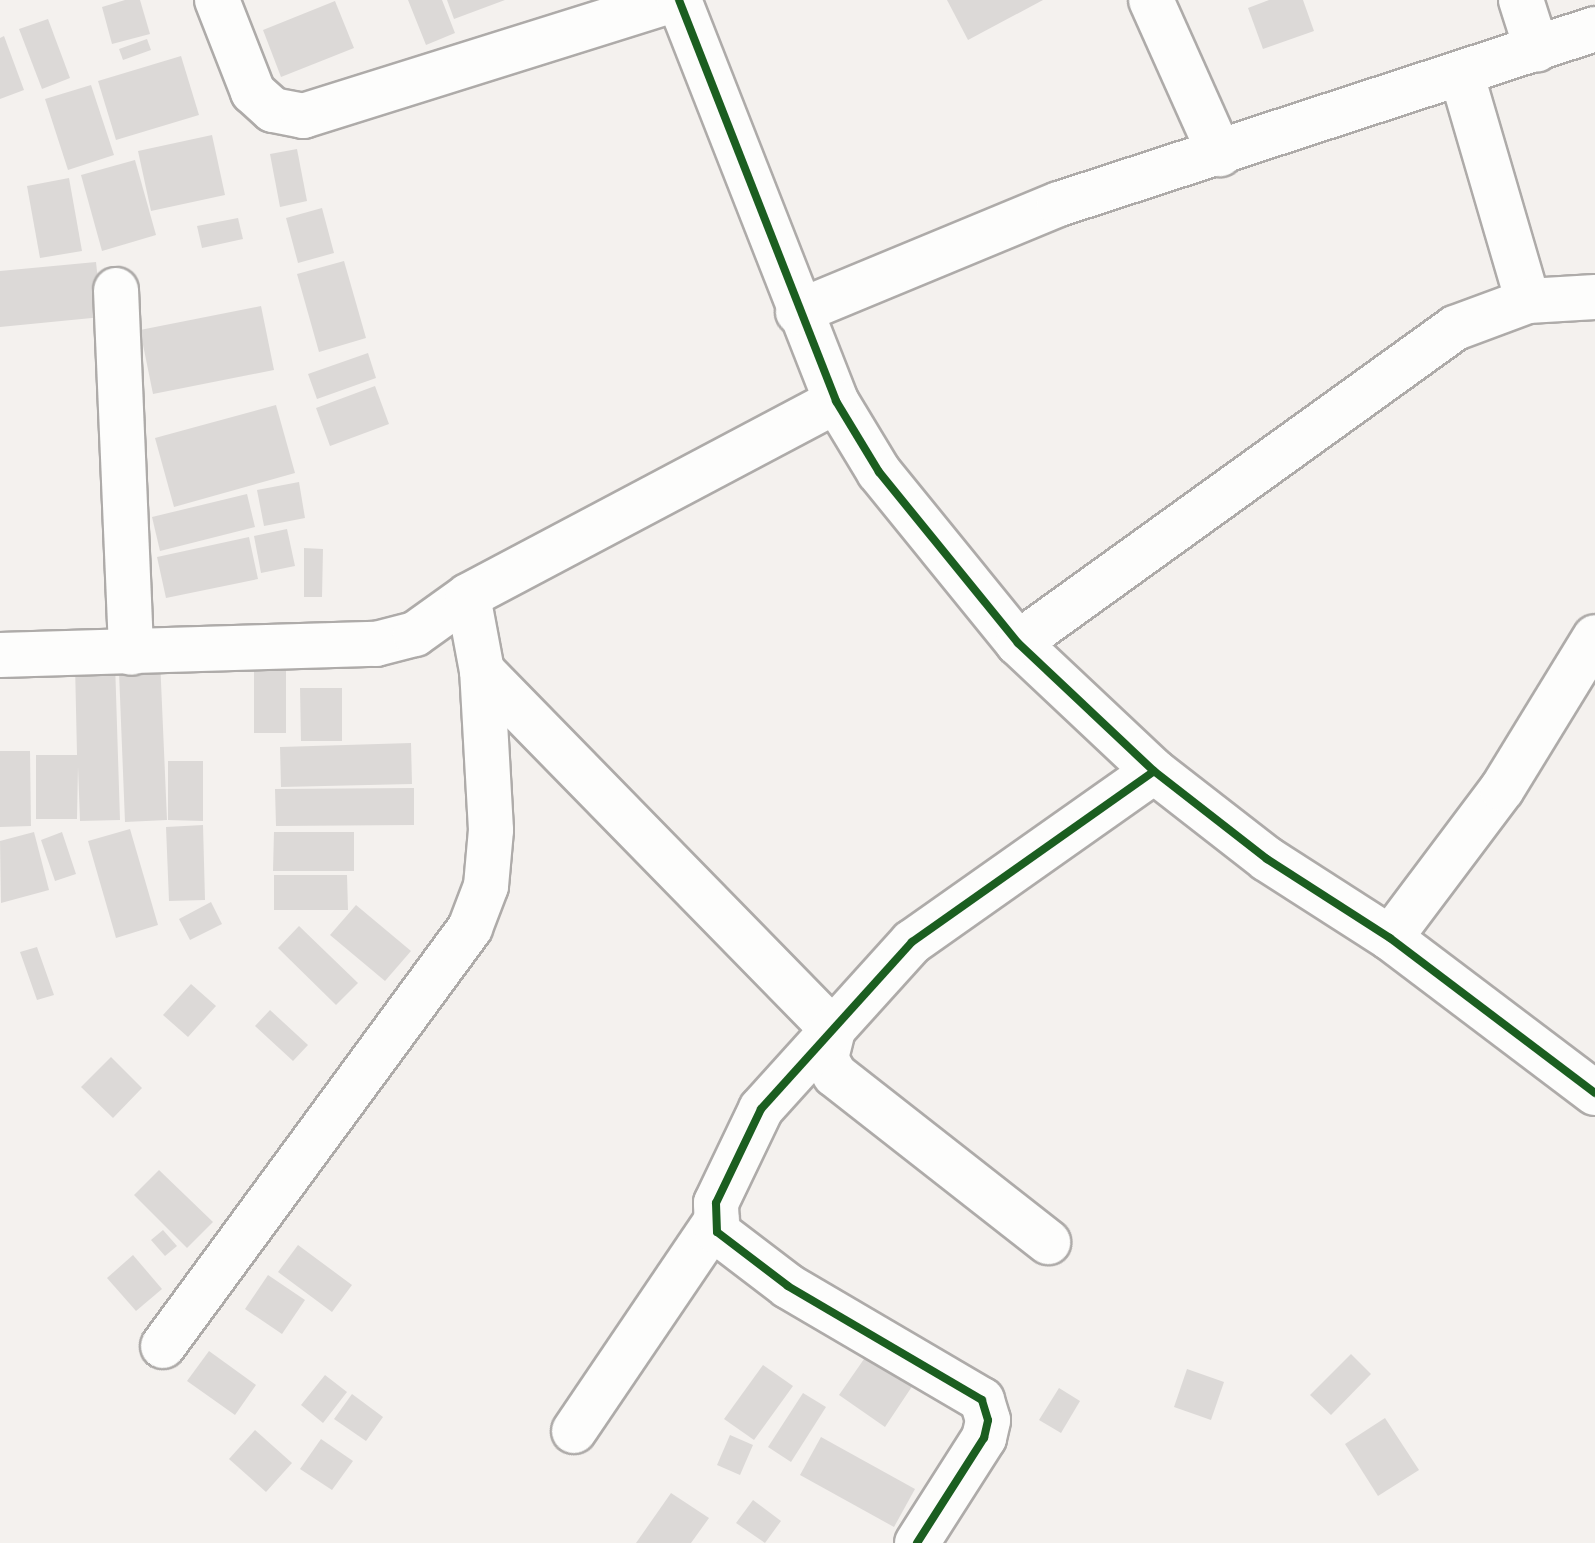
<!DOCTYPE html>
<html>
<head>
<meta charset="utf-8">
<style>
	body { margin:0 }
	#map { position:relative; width:1595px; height:1543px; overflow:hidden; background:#f4f1ee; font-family:Montserrat,sans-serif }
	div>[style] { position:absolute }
	.building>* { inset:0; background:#dcd9d7 }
	.roads { filter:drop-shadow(2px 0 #aeaba9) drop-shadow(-2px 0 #aeaba9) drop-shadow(0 2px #aeaba9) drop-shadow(0 -2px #aeaba9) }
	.minor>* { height:44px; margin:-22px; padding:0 22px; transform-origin:22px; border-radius:22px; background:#fdfdfc }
	.cycleway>* { height:8px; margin:-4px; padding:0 4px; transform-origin:4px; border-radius:4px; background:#1b5e20 }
	span { translate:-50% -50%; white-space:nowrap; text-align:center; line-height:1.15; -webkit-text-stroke:8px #fff; paint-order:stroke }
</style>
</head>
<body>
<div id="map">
	<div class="building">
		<div style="clip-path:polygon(125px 0,140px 0,150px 34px,112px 44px,102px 7px)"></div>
		<div style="clip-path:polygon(408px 0,442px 0,455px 33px,426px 45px)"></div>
		<div style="clip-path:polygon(447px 0,505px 0,454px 19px)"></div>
		<div style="clip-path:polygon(947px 0,1043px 0,968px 40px)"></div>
		<div style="clip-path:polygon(1269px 0,1303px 0,1314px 31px,1263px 49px,1248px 8px)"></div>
		<div style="clip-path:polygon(335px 1px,354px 48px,281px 77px,263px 30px)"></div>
		<div style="clip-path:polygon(48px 19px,70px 78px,42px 89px,19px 29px)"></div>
		<div style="clip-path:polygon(4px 36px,24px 90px,0 99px,0 38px)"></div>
		<div style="clip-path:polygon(147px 39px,151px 50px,123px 60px,119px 49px)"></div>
		<div style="clip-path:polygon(181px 56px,199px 115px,116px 140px,98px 81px)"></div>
		<div style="clip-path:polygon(91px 85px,114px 155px,68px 170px,45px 99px)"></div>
		<div style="clip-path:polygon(212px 135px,225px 195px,151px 211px,138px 151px)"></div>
		<div style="clip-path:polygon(297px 149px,307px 201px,280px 207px,270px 154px)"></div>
		<div style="clip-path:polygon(135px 160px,156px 235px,102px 251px,81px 175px)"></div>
		<div style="clip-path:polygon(69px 178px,82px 251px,40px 258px,27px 186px)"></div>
		<div style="clip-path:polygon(322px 208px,334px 253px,298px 263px,286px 218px)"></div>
		<div style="clip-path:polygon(238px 218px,243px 239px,202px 248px,197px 226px)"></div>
		<div style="clip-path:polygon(344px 261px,366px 338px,319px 352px,297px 274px)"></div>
		<div style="clip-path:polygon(96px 262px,102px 317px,0 327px,0 271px)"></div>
		<div style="clip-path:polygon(261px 306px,274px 370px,153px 394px,140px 330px)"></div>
		<div style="clip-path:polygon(368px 353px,376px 378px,317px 399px,308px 374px)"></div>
		<div style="clip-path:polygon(375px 386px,389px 424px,330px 446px,316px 408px)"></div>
		<div style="clip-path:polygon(276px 405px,295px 473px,174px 507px,155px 438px)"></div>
		<div style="clip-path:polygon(299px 482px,305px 518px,264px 526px,257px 490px)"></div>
		<div style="clip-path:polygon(247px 494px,255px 527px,160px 551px,152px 517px)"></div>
		<div style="clip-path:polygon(287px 529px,295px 566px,261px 573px,254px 536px)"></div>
		<div style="clip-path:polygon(249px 537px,258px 579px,166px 598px,157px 557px)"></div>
		<div style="clip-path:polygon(304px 548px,323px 549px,322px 597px,304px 597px)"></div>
		<div style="clip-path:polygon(160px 659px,167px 820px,125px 822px,119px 672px)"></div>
		<div style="clip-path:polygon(115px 662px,120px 820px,80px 821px,78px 767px,77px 819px,36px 819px,36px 755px,77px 755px,75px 664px)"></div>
		<div style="clip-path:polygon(254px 663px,286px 663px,286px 733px,254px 733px)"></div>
		<div style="clip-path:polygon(300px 688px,342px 688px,342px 741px,301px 741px)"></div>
		<div style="clip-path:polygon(411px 743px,412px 784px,281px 787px,280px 747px)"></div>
		<div style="clip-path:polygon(0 751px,30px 751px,31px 826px,0 827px)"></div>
		<div style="clip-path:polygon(168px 761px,203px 761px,203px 821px,168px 820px)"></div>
		<div style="clip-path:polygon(414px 788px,414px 825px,276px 826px,275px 789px)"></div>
		<div style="clip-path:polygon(203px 825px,205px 900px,169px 901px,166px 827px)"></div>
		<div style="clip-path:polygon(130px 829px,158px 925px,116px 938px,88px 841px)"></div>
		<div style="clip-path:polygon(34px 832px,49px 890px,1px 903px,0 841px)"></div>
		<div style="clip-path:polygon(62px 832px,76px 874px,55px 881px,41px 840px)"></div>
		<div style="clip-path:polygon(274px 832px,354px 832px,354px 871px,273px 871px)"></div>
		<div style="clip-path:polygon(274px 875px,347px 875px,348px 910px,274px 910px)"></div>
		<div style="clip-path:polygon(211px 902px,222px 924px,190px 940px,179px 919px)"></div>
		<div style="clip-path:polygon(356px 905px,411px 951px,385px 981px,330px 935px)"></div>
		<div style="clip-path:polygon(299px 926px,358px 983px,336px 1005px,278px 948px)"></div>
		<div style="clip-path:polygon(37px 947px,54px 995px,37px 1000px,20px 952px)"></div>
		<div style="clip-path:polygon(191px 984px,216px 1006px,188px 1037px,163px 1015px)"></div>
		<div style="clip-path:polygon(270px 1010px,308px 1045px,293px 1061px,255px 1026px)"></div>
		<div style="clip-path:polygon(111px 1057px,142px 1088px,113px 1118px,81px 1087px)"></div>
		<div style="clip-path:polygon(159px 1170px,213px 1222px,187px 1248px,134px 1195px)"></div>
		<div style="clip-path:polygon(163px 1230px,177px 1246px,165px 1256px,151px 1240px)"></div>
		<div style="clip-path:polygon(298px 1245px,352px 1285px,332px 1312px,278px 1272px)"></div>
		<div style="clip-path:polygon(133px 1255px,162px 1289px,136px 1311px,107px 1278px)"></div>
		<div style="clip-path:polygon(268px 1275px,305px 1300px,282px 1334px,245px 1309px)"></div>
		<div style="clip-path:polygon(871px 1349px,917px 1379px,885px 1427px,839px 1395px)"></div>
		<div style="clip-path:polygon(209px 1351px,256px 1385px,235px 1415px,187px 1381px)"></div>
		<div style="clip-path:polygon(1351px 1354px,1371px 1374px,1331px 1415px,1310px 1395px)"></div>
		<div style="clip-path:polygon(763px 1365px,793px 1386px,754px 1440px,724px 1419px)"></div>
		<div style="clip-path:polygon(1187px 1369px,1224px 1382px,1211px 1420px,1174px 1407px)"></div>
		<div style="clip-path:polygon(325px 1375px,347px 1392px,323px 1423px,301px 1405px)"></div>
		<div style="clip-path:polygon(1059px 1388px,1080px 1401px,1061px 1433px,1039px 1420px)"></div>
		<div style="clip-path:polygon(803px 1393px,826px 1407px,791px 1462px,768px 1447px)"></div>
		<div style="clip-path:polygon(352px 1394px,383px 1417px,366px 1441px,334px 1419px)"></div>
		<div style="clip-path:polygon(1385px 1418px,1419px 1470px,1378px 1496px,1345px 1444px)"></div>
		<div style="clip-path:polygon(255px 1430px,292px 1463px,266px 1492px,229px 1459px)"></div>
		<div style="clip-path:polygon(730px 1435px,753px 1445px,740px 1475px,717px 1465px)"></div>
		<div style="clip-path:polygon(821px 1437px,915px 1489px,894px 1527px,800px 1475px)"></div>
		<div style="clip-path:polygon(321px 1439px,353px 1461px,332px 1490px,300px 1469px)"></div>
		<div style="clip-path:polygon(671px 1493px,709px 1518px,691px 1543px,636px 1543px)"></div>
		<div style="clip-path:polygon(753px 1500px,781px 1521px,765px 1543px,736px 1523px)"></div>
	</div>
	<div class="roads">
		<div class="minor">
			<div style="left:217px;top:0;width:99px;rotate:68.6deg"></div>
			<div style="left:253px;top:92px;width:27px;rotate:42deg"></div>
			<div style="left:273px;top:110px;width:31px;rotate:11deg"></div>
			<div style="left:303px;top:116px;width:388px;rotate:-17.4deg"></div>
			<div style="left:679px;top:0;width:431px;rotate:68.6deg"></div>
			<div style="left:836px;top:401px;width:83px;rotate:58.8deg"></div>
			<div style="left:879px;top:472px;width:220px;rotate:50.9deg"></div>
			<div style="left:1018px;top:643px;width:187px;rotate:43.3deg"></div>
			<div style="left:1154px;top:771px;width:143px;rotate:37.9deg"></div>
			<div style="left:1267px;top:859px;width:146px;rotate:32.7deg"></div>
			<div style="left:1390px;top:938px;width:257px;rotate:37.1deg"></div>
			<div style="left:1151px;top:0;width:169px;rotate:65.9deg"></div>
			<div style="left:1521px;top:0;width:52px;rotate:72.3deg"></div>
			<div style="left:1462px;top:76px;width:234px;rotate:73.7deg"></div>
			<div style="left:116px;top:290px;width:363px;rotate:87.6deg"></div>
			<div style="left:798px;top:312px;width:282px;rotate:-22.5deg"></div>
			<div style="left:1059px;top:204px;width:564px;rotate:-18.08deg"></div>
			<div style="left:1018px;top:643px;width:539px;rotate:-35.78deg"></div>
			<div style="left:1455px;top:328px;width:78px;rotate:-20.3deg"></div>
			<div style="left:1528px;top:301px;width:67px;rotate:-3.4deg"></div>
			<div style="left:0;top:655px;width:376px;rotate:-1.7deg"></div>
			<div style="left:376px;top:644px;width:40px;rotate:-14.4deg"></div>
			<div style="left:415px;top:634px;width:65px;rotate:-35.6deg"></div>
			<div style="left:468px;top:596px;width:416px;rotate:-27.9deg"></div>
			<div style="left:482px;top:671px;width:502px;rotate:45.65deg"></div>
			<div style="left:833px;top:1030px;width:30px;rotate:104deg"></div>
			<div style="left:826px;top:1059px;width:18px;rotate:61deg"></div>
			<div style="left:835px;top:1075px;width:271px;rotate:38.1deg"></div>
			<div style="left:1390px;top:938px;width:186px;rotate:-53.1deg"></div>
			<div style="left:1502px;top:789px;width:178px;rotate:-58.5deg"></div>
			<div style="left:163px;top:1346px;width:519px;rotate:-53.7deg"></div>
			<div style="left:470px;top:928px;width:45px;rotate:-69.1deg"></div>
			<div style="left:486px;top:886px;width:56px;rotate:-84.9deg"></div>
			<div style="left:491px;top:830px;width:159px;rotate:-93.2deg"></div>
			<div style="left:482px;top:671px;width:76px;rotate:-100.6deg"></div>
			<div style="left:574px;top:1431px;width:255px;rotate:-55.9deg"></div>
			<div style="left:917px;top:1543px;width:125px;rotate:-57.5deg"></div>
			<div style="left:984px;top:1438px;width:18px;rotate:-77deg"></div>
			<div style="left:988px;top:1420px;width:21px;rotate:-107deg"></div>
			<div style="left:982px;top:1400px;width:225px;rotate:-149.6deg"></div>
			<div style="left:788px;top:1286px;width:89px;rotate:-142.7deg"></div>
			<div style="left:717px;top:1232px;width:29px;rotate:-92deg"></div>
			<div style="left:716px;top:1203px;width:104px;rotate:-64.4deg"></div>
			<div style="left:761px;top:1109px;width:225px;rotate:-47.9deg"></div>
			<div style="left:912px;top:942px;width:296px;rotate:-35.2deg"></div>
		</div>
	</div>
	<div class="cycleway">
		<div style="left:679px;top:0;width:431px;rotate:68.6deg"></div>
		<div style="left:836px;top:401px;width:83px;rotate:58.8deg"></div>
		<div style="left:879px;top:472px;width:220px;rotate:50.9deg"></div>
		<div style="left:1018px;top:643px;width:187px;rotate:43.3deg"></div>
		<div style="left:1154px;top:771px;width:143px;rotate:37.9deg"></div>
		<div style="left:1267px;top:859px;width:146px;rotate:32.7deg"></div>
		<div style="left:1390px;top:938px;width:257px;rotate:37.1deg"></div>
		<div style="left:917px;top:1543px;width:125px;rotate:-57.5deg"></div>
		<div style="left:984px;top:1438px;width:18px;rotate:-77deg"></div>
		<div style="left:988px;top:1420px;width:21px;rotate:-107deg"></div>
		<div style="left:982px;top:1400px;width:225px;rotate:-149.6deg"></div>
		<div style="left:788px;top:1286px;width:89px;rotate:-142.7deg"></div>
		<div style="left:717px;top:1232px;width:29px;rotate:-92deg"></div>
		<div style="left:716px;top:1203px;width:104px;rotate:-64.4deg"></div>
		<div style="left:761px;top:1109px;width:225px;rotate:-47.9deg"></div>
		<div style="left:912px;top:942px;width:296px;rotate:-35.2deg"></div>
	</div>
</div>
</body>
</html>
